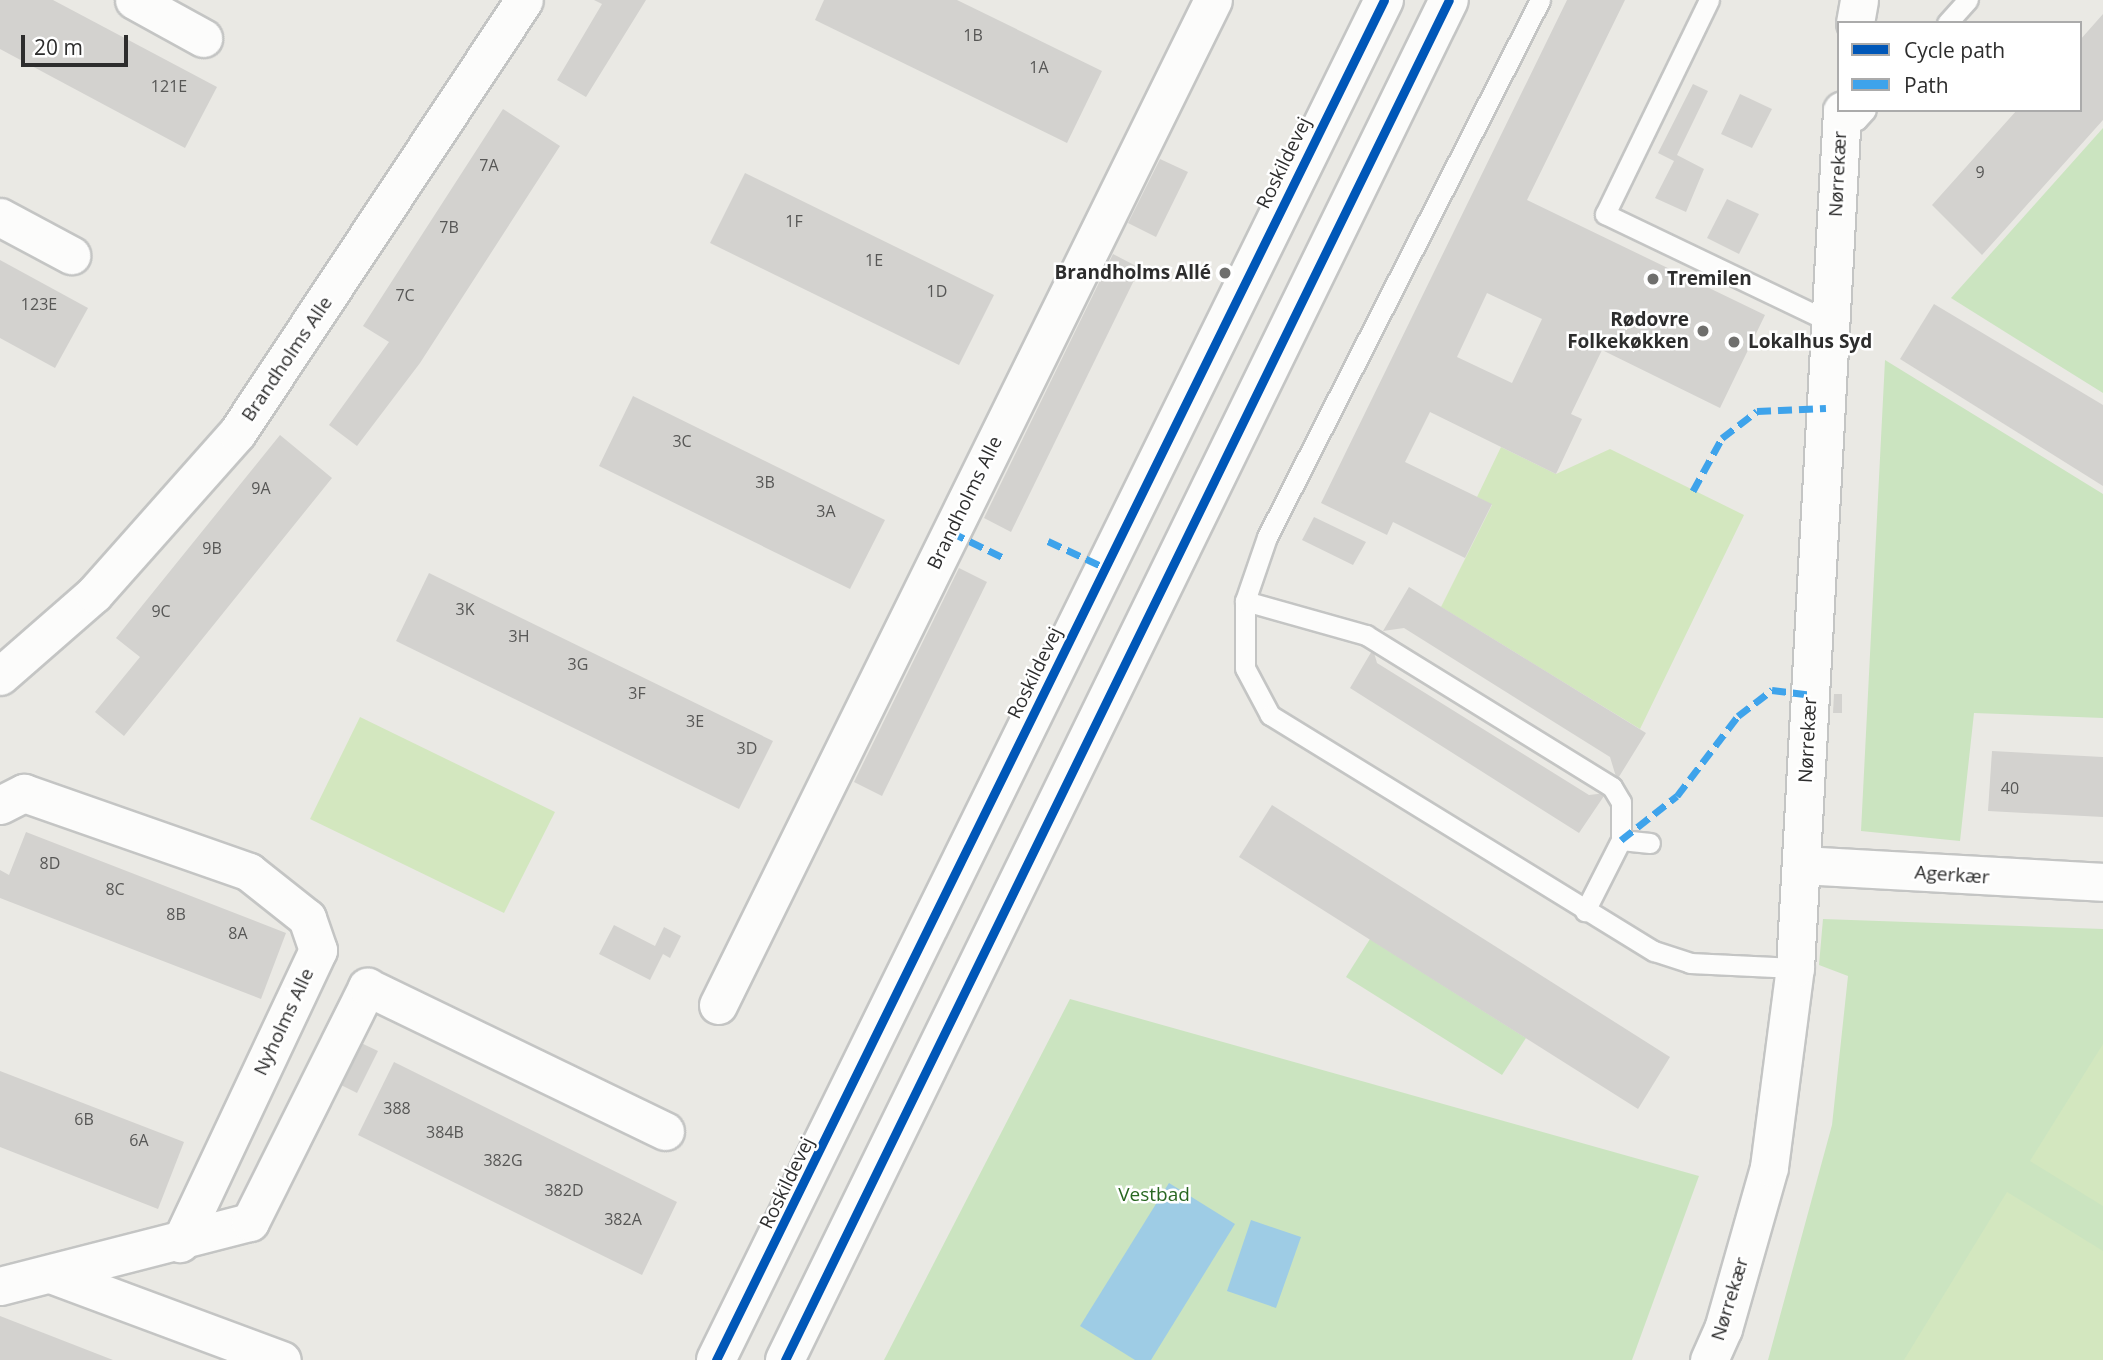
<!DOCTYPE html>
<html>
<head>
<meta charset="utf-8">
<style>
	body { margin:0 }
	#map { position:relative; width:2103px; height:1360px; overflow:hidden; background:#eae9e4; font-family:"Open Sans",sans-serif }
	div>[style] { position:absolute }
	.green>* { inset:0; background:#cbe4c0 }
	.pitch>* { inset:0; background:#d3e7bf }
	.water>* { inset:0; background:#9ecce5 }
	.building>* { inset:0; background:#d3d2cf }
	.roads { filter:drop-shadow(2px 0 #c4c5c4) drop-shadow(-2px 0 #c4c5c4) drop-shadow(0 2px #c4c5c4) drop-shadow(0 -2px #c4c5c4) }
	.service>* { height:19px; margin:-9.5px; padding:0 9.5px; transform-origin:9.5px; border-radius:9.5px; background:#fcfcfb }
	.minor>* { height:37px; margin:-18.5px; padding:0 18.5px; transform-origin:18.5px; border-radius:18.5px; background:#fcfcfb }
	.secondary>* { height:38px; margin:-19px; padding:0 19px; transform-origin:19px; border-radius:19px; background:#fcfcfb }
	.quiet>* { height:7px; margin-top:-3.5px; transform-origin:0; background:repeating-linear-gradient(90deg,#3ea3eb 0 14px,transparent 0 21px) }
	.cycleway>* { height:9px; margin:-4.5px; padding:0 4.5px; transform-origin:4.5px; border-radius:4.5px; background:#0057b8 }
	.dots>* { width:19px; height:19px; translate:-50% -50%; box-sizing:border-box; border:4px solid #fff; border-radius:50% }
	span { translate:-50% -50%; white-space:nowrap; text-align:center; line-height:1.15; -webkit-text-stroke:5px #fff; paint-order:stroke }
	.number-label { font-size:16px; color:#575756 }
	.number-label span { -webkit-text-stroke-width:0 }
	.street-label { font-size:19px; color:#2d2d2d }
	.poi-label { font-size:19px; color:#2d2d2d; font-weight:700 }
	.right { translate:-100% -50%; text-align:right }
	.left { translate:0 -50%; text-align:left }
	.park-label { font-size:19px; color:#286721 }
	.legend { position:absolute; left:1837px; top:21px; width:245px; height:91px; box-sizing:border-box; background:#fff; border:2px solid #ababab; margin:0; padding:9px 12px; list-style:none; font-size:21px; color:#2d2d2d }
	.legend li { display:flex; align-items:center; gap:14px; height:35px }
	.legend b { width:35px; border:2px solid #ababab }
	.scale { position:absolute; left:21px; top:35px; width:107px; height:32px; box-sizing:border-box; border:4px solid #2d2d2d; border-top:0; padding-left:9px; font-size:21px; line-height:24px; white-space:nowrap; color:#2d2d2d; -webkit-text-stroke:5px #fff; paint-order:stroke }
</style>
</head>
<body>
<div id="map">
	<div class="green">
		<div style="clip-path:polygon(2103px 128px,2103px 393px,1951px 298px)"></div>
		<div style="clip-path:polygon(1885px 360px,2103px 494px,2103px 718px,1974px 713px,1960px 841px,1861px 831px)"></div>
		<div style="clip-path:polygon(1823px 919px,2103px 929px,2103px 1360px,1768px 1360px,1832px 1125px,1848px 976px,1819px 965px)"></div>
		<div style="clip-path:polygon(1370px 939px,1526px 1038px,1502px 1075px,1346px 977px)"></div>
		<div style="clip-path:polygon(1070px 999px,1699px 1176px,1632px 1360px,884px 1360px)"></div>
	</div>
	<div class="pitch">
		<div style="clip-path:polygon(1501px 447px,1556px 474px,1610px 449px,1744px 515px,1640px 729px,1441px 607px,1492px 505px,1477px 497px)"></div>
		<div style="clip-path:polygon(360px 717px,555px 812px,504px 913px,310px 819px)"></div>
		<div style="clip-path:polygon(2103px 1044px,2103px 1206px,2030px 1161px)"></div>
		<div style="clip-path:polygon(2007px 1192px,2103px 1251px,2103px 1360px,1904px 1360px)"></div>
	</div>
	<div class="water">
		<div style="clip-path:polygon(1169px 1183px,1235px 1224px,1151px 1360px,1135px 1360px,1080px 1326px)"></div>
		<div style="clip-path:polygon(1251px 1220px,1301px 1237px,1276px 1308px,1227px 1291px)"></div>
	</div>
	<div class="building">
		<div style="clip-path:polygon(0 0,53px 0,217px 87px,185px 148px,0 49px)"></div>
		<div style="clip-path:polygon(594px 0,646px 0,586px 97px,557px 80px,602px 4px)"></div>
		<div style="clip-path:polygon(824px 0,957px 0,1102px 71px,1067px 143px,815px 20px)"></div>
		<div style="clip-path:polygon(evenodd,1567px 0,1625px 0,1527px 200px,1765px 315px,1720px 408px,1602px 350px,1571px 414px,1582px 419px,1556px 474px,1430px 412px,1405px 462px,1492px 504px,1465px 558px,1393px 522px,1387px 535px,1321px 503px,1567px 0,1487px 293px,1542px 319px,1512px 383px,1457px 357px,1487px 293px)"></div>
		<div style="clip-path:polygon(2103px 14px,2103px 120px,1982px 255px,1932px 205px,2017px 110px,2080px 110px,2080px 40px)"></div>
		<div style="clip-path:polygon(1693px 84px,1708px 91px,1677px 155px,1704px 169px,1686px 212px,1655px 198px,1674px 161px,1658px 153px)"></div>
		<div style="clip-path:polygon(1740px 94px,1772px 109px,1752px 148px,1721px 134px)"></div>
		<div style="clip-path:polygon(503px 109px,560px 146px,420px 363px,357px 446px,329px 425px,389px 342px,363px 326px)"></div>
		<div style="clip-path:polygon(1160px 159px,1188px 172px,1156px 237px,1128px 223px)"></div>
		<div style="clip-path:polygon(745px 173px,994px 295px,959px 365px,710px 243px)"></div>
		<div style="clip-path:polygon(1727px 199px,1759px 214px,1739px 254px,1707px 238px)"></div>
		<div style="clip-path:polygon(1113px 254px,1140px 268px,1011px 532px,984px 518px)"></div>
		<div style="clip-path:polygon(0 260px,88px 308px,55px 368px,0 338px)"></div>
		<div style="clip-path:polygon(1934px 304px,2103px 405px,2103px 486px,1900px 359px)"></div>
		<div style="clip-path:polygon(633px 396px,885px 520px,850px 589px,599px 466px)"></div>
		<div style="clip-path:polygon(280px 435px,332px 478px,124px 736px,95px 712px,140px 657px,116px 638px)"></div>
		<div style="clip-path:polygon(1314px 517px,1366px 542px,1353px 565px,1302px 540px)"></div>
		<div style="clip-path:polygon(959px 568px,987px 582px,882px 796px,854px 782px)"></div>
		<div style="clip-path:polygon(429px 573px,773px 741px,739px 809px,396px 641px)"></div>
		<div style="clip-path:polygon(1409px 587px,1646px 733px,1617px 780px,1610px 757px,1404px 628px,1383px 631px)"></div>
		<div style="clip-path:polygon(1373px 649px,1377px 663px,1589px 795px,1606px 793px,1579px 833px,1350px 688px)"></div>
		<div style="clip-path:polygon(1834px 694px,1842px 694px,1842px 713px,1833px 713px)"></div>
		<div style="clip-path:polygon(1992px 751px,2103px 757px,2103px 817px,1988px 811px)"></div>
		<div style="clip-path:polygon(1272px 805px,1670px 1057px,1638px 1109px,1239px 857px)"></div>
		<div style="clip-path:polygon(26px 832px,286px 933px,261px 999px,0 898px,0 870px,9px 875px)"></div>
		<div style="clip-path:polygon(614px 925px,655px 946px,664px 927px,681px 936px,670px 958px,663px 954px,650px 980px,599px 954px)"></div>
		<div style="clip-path:polygon(359px 1042px,378px 1051px,357px 1093px,339px 1084px)"></div>
		<div style="clip-path:polygon(394px 1062px,677px 1202px,642px 1275px,358px 1135px)"></div>
		<div style="clip-path:polygon(0 1071px,184px 1142px,158px 1209px,0 1147px)"></div>
		<div style="clip-path:polygon(0 1316px,113px 1360px,0 1360px)"></div>
	</div>
	<div class="roads">
		<div class="service">
			<div style="left:1540px;top:0;width:602px;rotate:116.95deg"></div>
			<div style="left:1267px;top:537px;width:68px;rotate:109deg"></div>
			<div style="left:1245px;top:601px;width:67px;rotate:90deg"></div>
			<div style="left:1245px;top:668px;width:53px;rotate:62deg"></div>
			<div style="left:1270px;top:715px;width:451px;rotate:31.6deg"></div>
			<div style="left:1654px;top:951px;width:38px;rotate:18deg"></div>
			<div style="left:1690px;top:963px;width:105px;rotate:2.7deg"></div>
			<div style="left:1709px;top:0;width:238px;rotate:115.9deg"></div>
			<div style="left:1605px;top:214px;width:250px;rotate:25.6deg"></div>
			<div style="left:1947px;top:23px;width:31px;rotate:-48deg"></div>
			<div style="left:1841px;top:118px;width:16px;rotate:7deg"></div>
			<div style="left:1857px;top:120px;width:13px;rotate:-48deg"></div>
			<div style="left:1245px;top:601px;width:126px;rotate:15.7deg"></div>
			<div style="left:1366px;top:635px;width:289px;rotate:31.7deg"></div>
			<div style="left:1612px;top:787px;width:17px;rotate:59deg"></div>
			<div style="left:1621px;top:802px;width:38px;rotate:90deg"></div>
			<div style="left:1621px;top:840px;width:80px;rotate:116.9deg"></div>
			<div style="left:1621px;top:840px;width:29px;rotate:6deg"></div>
		</div>
		<div class="minor">
			<div style="left:134px;top:0;width:79px;rotate:28.8deg"></div>
			<div style="left:1855px;top:23px;width:23px;rotate:-80deg"></div>
			<div style="left:0;top:217px;width:81px;rotate:28.2deg"></div>
			<div style="left:0;top:676px;width:125px;rotate:-41.1deg"></div>
			<div style="left:94px;top:594px;width:215px;rotate:-48.4deg"></div>
			<div style="left:237px;top:433px;width:519px;rotate:-56.46deg"></div>
			<div style="left:0;top:805px;width:27px;rotate:-27deg"></div>
			<div style="left:24px;top:793px;width:238px;rotate:19.3deg"></div>
			<div style="left:249px;top:872px;width:74px;rotate:38.4deg"></div>
			<div style="left:307px;top:918px;width:34px;rotate:71deg"></div>
			<div style="left:318px;top:950px;width:324px;rotate:115.2deg"></div>
			<div style="left:1802px;top:865px;width:301px;rotate:3.2deg"></div>
			<div style="left:718px;top:1005px;width:1120px;rotate:-63.78deg"></div>
			<div style="left:53px;top:1275px;width:244px;rotate:20.4deg"></div>
			<div style="left:0;top:1286px;width:258px;rotate:-14.4deg"></div>
			<div style="left:250px;top:1222px;width:263px;rotate:-63.5deg"></div>
			<div style="left:367px;top:987px;width:331px;rotate:25.8deg"></div>
			<div style="left:1709px;top:1360px;width:34px;rotate:-66deg"></div>
			<div style="left:1723px;top:1329px;width:168px;rotate:-74.1deg"></div>
			<div style="left:1769px;top:1167px;width:201px;rotate:-82.6deg"></div>
			<div style="left:1795px;top:968px;width:859px;rotate:-86.86deg"></div>
		</div>
		<div class="secondary">
			<div style="left:716px;top:1360px;width:1515px;rotate:-63.84deg"></div>
			<div style="left:785px;top:1360px;width:1513px;rotate:-63.98deg"></div>
		</div>
	</div>
	<div class="quiet">
		<div style="left:1693px;top:491px;width:60px;rotate:-61.3deg"></div>
		<div style="left:1722px;top:438px;width:44px;rotate:-37.6deg"></div>
		<div style="left:1757px;top:411px;width:69px;rotate:-2.5deg"></div>
		<div style="left:951px;top:532px;width:59px;rotate:26.1deg"></div>
		<div style="left:1048px;top:541px;width:64px;rotate:25deg"></div>
		<div style="left:1621px;top:840px;width:71px;rotate:-38.2deg"></div>
		<div style="left:1677px;top:796px;width:101px;rotate:-52.7deg"></div>
		<div style="left:1738px;top:716px;width:43px;rotate:-37.4deg"></div>
		<div style="left:1772px;top:690px;width:39px;rotate:7deg"></div>
	</div>
	<div class="cycleway">
		<div style="left:716px;top:1360px;width:1515px;rotate:-63.84deg"></div>
		<div style="left:785px;top:1360px;width:1513px;rotate:-63.98deg"></div>
	</div>
	<div class="dots">
		<div style="left:1225px;top:273px;background:#6f6f6d"></div>
		<div style="left:1653px;top:279px;background:#6f6f6d"></div>
		<div style="left:1703px;top:331px;background:#6f6f6d"></div>
		<div style="left:1734px;top:342px;background:#6f6f6d"></div>
	</div>
	<div class="number-label">
		<span style="left:973px;top:35px">1B</span>
		<span style="left:1039px;top:67px">1A</span>
		<span style="left:169px;top:86px">121E</span>
		<span style="left:489px;top:165px">7A</span>
		<span style="left:1980px;top:172px">9</span>
		<span style="left:794px;top:221px">1F</span>
		<span style="left:449px;top:227px">7B</span>
		<span style="left:874px;top:260px">1E</span>
		<span style="left:937px;top:291px">1D</span>
		<span style="left:405px;top:295px">7C</span>
		<span style="left:39px;top:304px">123E</span>
		<span style="left:682px;top:441px">3C</span>
		<span style="left:765px;top:482px">3B</span>
		<span style="left:261px;top:488px">9A</span>
		<span style="left:826px;top:511px">3A</span>
		<span style="left:212px;top:548px">9B</span>
		<span style="left:465px;top:609px">3K</span>
		<span style="left:161px;top:611px">9C</span>
		<span style="left:519px;top:636px">3H</span>
		<span style="left:578px;top:664px">3G</span>
		<span style="left:637px;top:693px">3F</span>
		<span style="left:695px;top:721px">3E</span>
		<span style="left:747px;top:748px">3D</span>
		<span style="left:2010px;top:788px">40</span>
		<span style="left:50px;top:863px">8D</span>
		<span style="left:115px;top:889px">8C</span>
		<span style="left:176px;top:914px">8B</span>
		<span style="left:238px;top:933px">8A</span>
		<span style="left:397px;top:1108px">388</span>
		<span style="left:84px;top:1119px">6B</span>
		<span style="left:445px;top:1132px">384B</span>
		<span style="left:139px;top:1140px">6A</span>
		<span style="left:503px;top:1160px">382G</span>
		<span style="left:564px;top:1190px">382D</span>
		<span style="left:623px;top:1219px">382A</span>
	</div>
	<div class="street-label">
		<span style="left:1284px;top:163px;rotate:-64deg">Roskildevej</span>
		<span style="left:1838px;top:174px;rotate:-87deg">Nørrekær</span>
		<span style="left:287px;top:359px;rotate:-56deg">Brandholms Alle</span>
		<span style="left:965px;top:503px;rotate:-64deg">Brandholms Alle</span>
		<span style="left:1035px;top:673px;rotate:-64deg">Roskildevej</span>
		<span style="left:1808px;top:740px;rotate:-87deg">Nørrekær</span>
		<span style="left:1952px;top:875px;rotate:4deg">Agerkær</span>
		<span style="left:284px;top:1022px;rotate:-65deg">Nyholms Alle</span>
		<span style="left:787px;top:1183px;rotate:-64deg">Roskildevej</span>
		<span style="left:1730px;top:1299px;rotate:-73deg">Nørrekær</span>
	</div>
	<div class="poi-label">
		<span class="right" style="left:1211px;top:273px">Brandholms Allé</span>
		<span class="left" style="left:1667px;top:279px">Tremilen</span>
		<span class="right" style="left:1689px;top:331px">Rødovre<br>Folkekøkken</span>
		<span class="left" style="left:1748px;top:342px">Lokalhus Syd</span>
	</div>
	<div class="park-label">
		<span style="left:1154px;top:1195px">Vestbad</span>
	</div>
	<ul class="legend">
	<li><b style="height:9px;background:#0057b8"></b>Cycle path</li>
	<li><b style="height:9px;background:#3ea3eb"></b>Path</li>
	</ul>
	<div class="scale">20 m</div>
</div>
</body>
</html>
